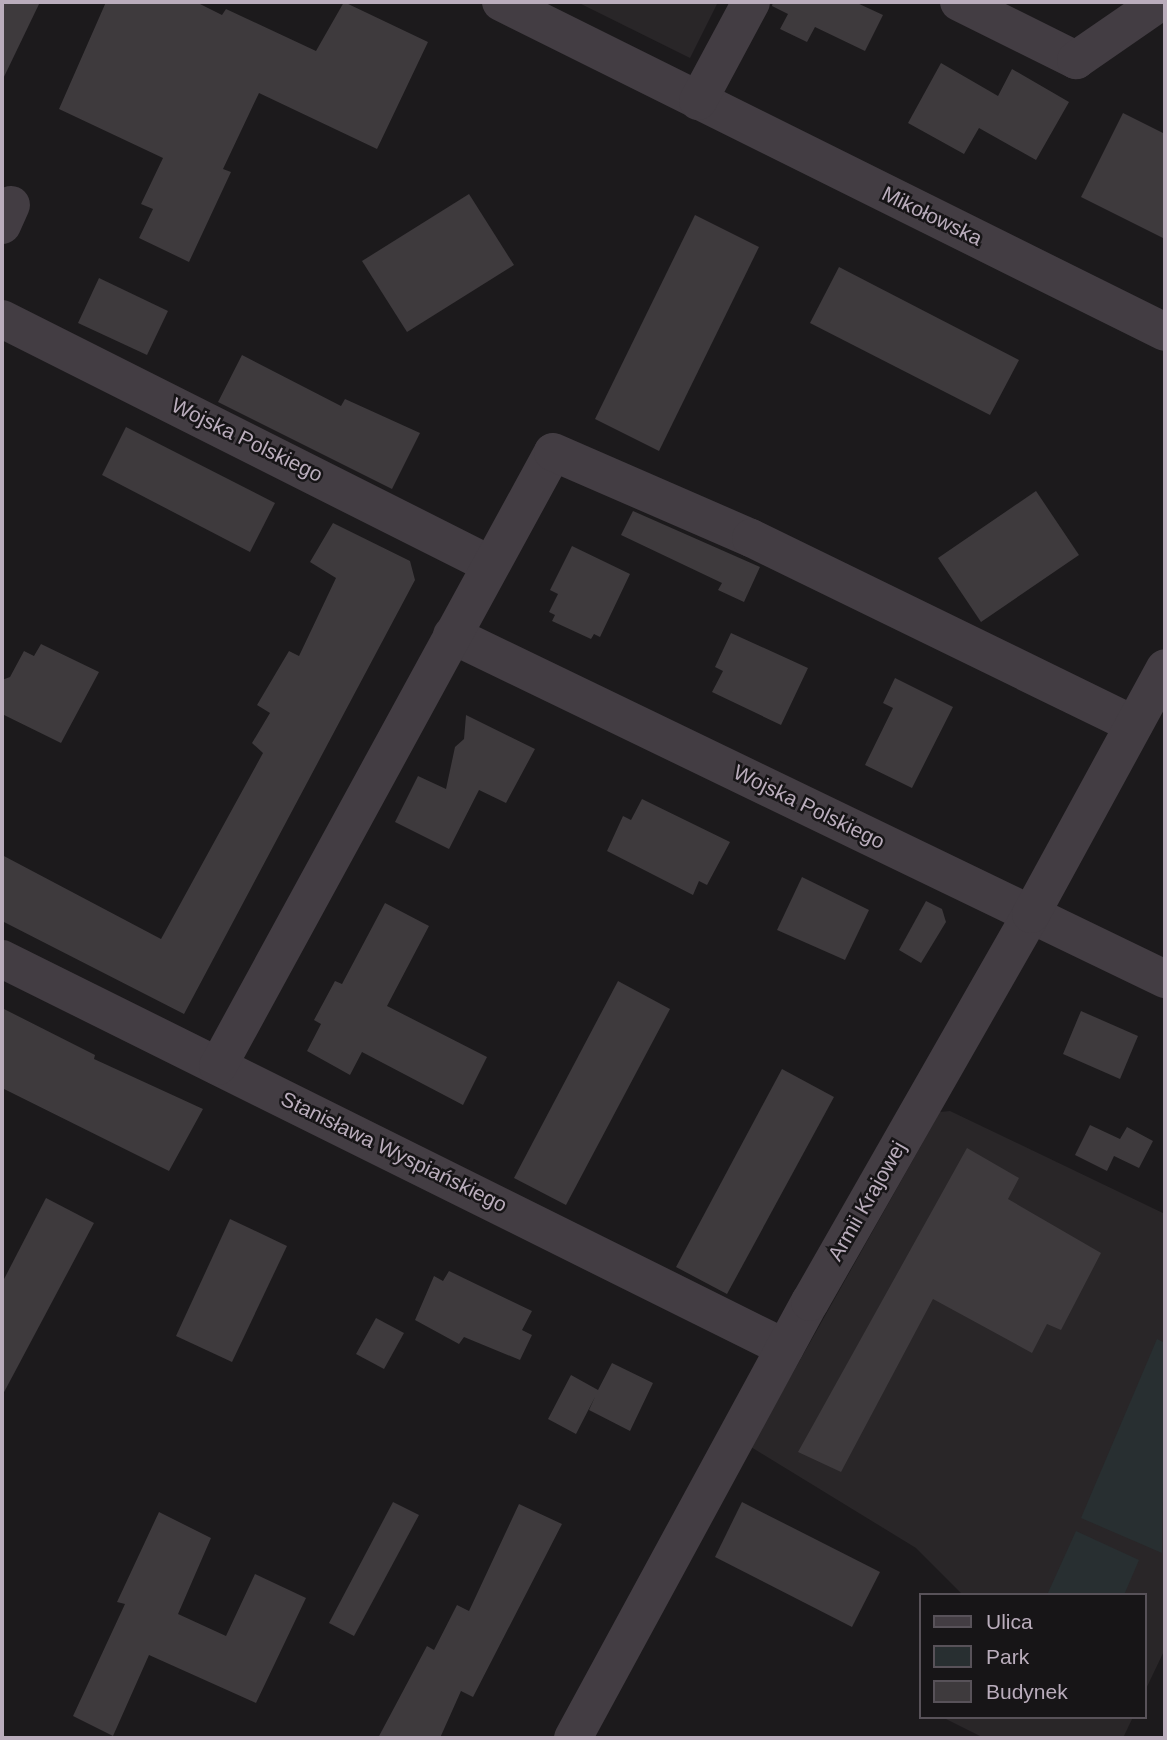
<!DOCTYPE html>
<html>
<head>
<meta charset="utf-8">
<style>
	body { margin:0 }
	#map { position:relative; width:1167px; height:1740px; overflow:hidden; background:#1c1a1c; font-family:Arial,sans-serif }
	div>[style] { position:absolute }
	.built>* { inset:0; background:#292628 }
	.green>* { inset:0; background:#282f31 }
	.building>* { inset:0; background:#3e3a3d }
	.minor>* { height:38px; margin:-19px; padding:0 19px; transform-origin:19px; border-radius:19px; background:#433d43 }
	span { translate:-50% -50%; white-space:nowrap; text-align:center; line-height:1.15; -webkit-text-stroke:5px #171517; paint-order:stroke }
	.street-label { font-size:21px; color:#baadbc }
	.frame { position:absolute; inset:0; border:4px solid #baadbc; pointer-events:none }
	.legend { position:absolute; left:919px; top:1593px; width:228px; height:126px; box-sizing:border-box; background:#171517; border:2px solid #585259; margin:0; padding:9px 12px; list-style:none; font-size:21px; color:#baadbc }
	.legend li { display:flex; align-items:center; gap:14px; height:35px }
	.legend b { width:35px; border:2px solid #585259 }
</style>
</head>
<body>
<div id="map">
	<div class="built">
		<div style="clip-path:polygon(577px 2px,718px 2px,690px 58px)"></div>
		<div style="clip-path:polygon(950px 1111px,1165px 1214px,1165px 1649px,1144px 1693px,1144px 1595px,963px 1595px,916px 1548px,751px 1447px,940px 1112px)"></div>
		<div style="clip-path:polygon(942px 1717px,1133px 1717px,1123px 1738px,984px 1738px)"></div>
	</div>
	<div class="green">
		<div style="clip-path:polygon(1157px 1339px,1165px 1343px,1162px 1553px,1081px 1518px)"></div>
		<div style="clip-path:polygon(1076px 1531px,1139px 1560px,1124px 1595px,1047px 1595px)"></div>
	</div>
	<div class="building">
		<div style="clip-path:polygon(2px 2px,40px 2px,2px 81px)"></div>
		<div style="clip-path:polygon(106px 2px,196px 2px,222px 15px,226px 9px,316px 51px,344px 2px,428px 42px,377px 149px,259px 93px,223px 169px,231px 172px,189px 262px,139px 238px,153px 209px,141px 204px,163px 158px,59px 109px)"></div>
		<div style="clip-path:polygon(773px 2px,855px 2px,883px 15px,865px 51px,815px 27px,807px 42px,780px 29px,788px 14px,772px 6px)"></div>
		<div style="clip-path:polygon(941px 63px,998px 96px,1012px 69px,1069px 102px,1036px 160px,979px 128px,964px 154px,908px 123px)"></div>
		<div style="clip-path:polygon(1123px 113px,1165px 134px,1165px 239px,1081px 197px)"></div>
		<div style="clip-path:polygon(469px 194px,514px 265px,407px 332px,362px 261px)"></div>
		<div style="clip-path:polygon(695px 215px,759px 247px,659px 451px,595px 419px)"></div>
		<div style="clip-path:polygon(839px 267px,1019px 360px,990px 415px,810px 323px)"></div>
		<div style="clip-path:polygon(99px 278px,168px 311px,147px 355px,78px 323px)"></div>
		<div style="clip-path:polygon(242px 355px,341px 406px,345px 399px,420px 433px,392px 489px,218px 402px)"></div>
		<div style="clip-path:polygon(126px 427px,275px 503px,250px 552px,102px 475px)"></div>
		<div style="clip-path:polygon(1036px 491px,1079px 555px,981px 622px,938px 558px)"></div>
		<div style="clip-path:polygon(633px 511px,760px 567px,744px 602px,718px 590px,722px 583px,621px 535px)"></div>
		<div style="clip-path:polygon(333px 523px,410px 561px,415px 580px,184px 1014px,2px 921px,2px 855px,161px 939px,263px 753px,252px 743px,270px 713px,257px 705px,289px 651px,299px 656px,336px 578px,310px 562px)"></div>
		<div style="clip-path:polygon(572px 546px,630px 574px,600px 637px,594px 634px,591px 639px,552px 621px,555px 615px,549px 612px,558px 594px,550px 590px)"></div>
		<div style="clip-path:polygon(731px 633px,808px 668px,781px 725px,712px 692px,723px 671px,715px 667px)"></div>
		<div style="clip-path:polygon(41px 644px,99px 672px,61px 743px,2px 714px,2px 680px,10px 677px,24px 651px,34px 656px)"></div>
		<div style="clip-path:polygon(895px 678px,953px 707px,912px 788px,865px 765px,893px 708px,883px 703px)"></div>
		<div style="clip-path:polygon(466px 715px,535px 749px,506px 803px,479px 790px,449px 849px,395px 822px,418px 776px,446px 789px,455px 747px,464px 739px)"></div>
		<div style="clip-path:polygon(642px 799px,730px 842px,707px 885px,699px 881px,693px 895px,607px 851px,623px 816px,631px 820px)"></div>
		<div style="clip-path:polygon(802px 877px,869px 910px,845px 960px,777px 930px)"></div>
		<div style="clip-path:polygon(926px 901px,942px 909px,946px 922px,921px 963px,899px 950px)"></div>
		<div style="clip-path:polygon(385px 903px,429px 926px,387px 1006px,487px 1057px,463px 1105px,362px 1052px,350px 1075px,307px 1051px,321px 1024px,314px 1020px,335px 981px,342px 984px)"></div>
		<div style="clip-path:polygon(618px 981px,670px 1009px,566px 1205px,514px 1178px)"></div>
		<div style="clip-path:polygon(2px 1008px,95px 1055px,94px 1059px,203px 1109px,169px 1171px,2px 1088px)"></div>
		<div style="clip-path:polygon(1081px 1011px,1138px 1036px,1120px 1079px,1063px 1054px)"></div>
		<div style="clip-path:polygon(782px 1069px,834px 1097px,727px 1294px,676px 1267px)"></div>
		<div style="clip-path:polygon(1090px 1125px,1120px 1139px,1127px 1127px,1153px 1141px,1139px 1168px,1114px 1156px,1107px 1171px,1075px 1155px)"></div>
		<div style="clip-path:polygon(967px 1148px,1019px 1178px,1008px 1199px,1101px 1253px,1061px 1330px,1047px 1324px,1032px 1353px,933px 1299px,841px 1472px,798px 1452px)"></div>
		<div style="clip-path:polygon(46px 1198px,94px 1223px,2px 1396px,2px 1283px)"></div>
		<div style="clip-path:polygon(230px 1219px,287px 1246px,232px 1362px,176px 1336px)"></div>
		<div style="clip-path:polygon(449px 1271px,532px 1311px,522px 1330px,532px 1335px,520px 1360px,464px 1337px,459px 1344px,415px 1320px,434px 1276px,443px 1281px)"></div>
		<div style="clip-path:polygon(376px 1318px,404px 1333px,384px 1369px,356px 1354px)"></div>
		<div style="clip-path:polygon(612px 1363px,653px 1383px,630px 1431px,589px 1410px,595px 1397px,576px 1434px,548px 1419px,571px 1375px,598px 1390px)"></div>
		<div style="clip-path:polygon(393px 1502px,419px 1515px,354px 1636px,329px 1623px)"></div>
		<div style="clip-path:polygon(742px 1502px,880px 1572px,852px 1627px,715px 1557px)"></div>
		<div style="clip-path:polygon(519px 1504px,562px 1524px,473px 1697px,461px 1691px,440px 1738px,378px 1738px,427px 1646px,434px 1650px,457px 1605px,469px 1611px)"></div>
		<div style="clip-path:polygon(159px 1512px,211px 1538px,178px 1614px,226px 1636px,255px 1574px,306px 1598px,256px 1703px,149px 1655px,113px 1736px,73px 1716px,125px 1604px,117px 1602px)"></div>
	</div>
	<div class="minor">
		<div style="left:501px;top:2px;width:741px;rotate:26.43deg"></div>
		<div style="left:959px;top:2px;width:131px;rotate:26.4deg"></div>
		<div style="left:1076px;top:60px;width:102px;rotate:-34.6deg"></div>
		<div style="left:698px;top:101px;width:112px;rotate:-61.8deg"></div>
		<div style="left:2px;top:225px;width:22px;rotate:-66deg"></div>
		<div style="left:2px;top:319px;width:547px;rotate:26.71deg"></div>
		<div style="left:452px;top:635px;width:792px;rotate:25.76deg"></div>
		<div style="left:2px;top:959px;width:874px;rotate:26.42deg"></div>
		<div style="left:218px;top:1066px;width:699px;rotate:-61.38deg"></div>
		<div style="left:553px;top:452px;width:216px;rotate:23.5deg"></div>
		<div style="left:751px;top:538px;width:426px;rotate:26deg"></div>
		<div style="left:573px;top:1738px;width:496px;rotate:-61.5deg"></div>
		<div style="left:810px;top:1302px;width:447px;rotate:-60.3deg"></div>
		<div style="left:1031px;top:914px;width:280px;rotate:-61.4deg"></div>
	</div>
	<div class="street-label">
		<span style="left:932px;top:216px;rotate:26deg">Mikołowska</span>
		<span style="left:247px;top:440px;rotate:26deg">Wojska Polskiego</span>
		<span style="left:809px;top:807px;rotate:26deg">Wojska Polskiego</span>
		<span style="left:394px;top:1152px;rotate:26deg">Stanisława Wyspiańskiego</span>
		<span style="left:867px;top:1201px;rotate:-60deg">Armii Krajowej</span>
	</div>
	<div class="frame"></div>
	<ul class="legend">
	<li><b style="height:9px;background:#433d43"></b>Ulica</li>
	<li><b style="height:19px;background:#282f31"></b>Park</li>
	<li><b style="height:19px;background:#3e3a3d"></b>Budynek</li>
	</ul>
</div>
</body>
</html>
